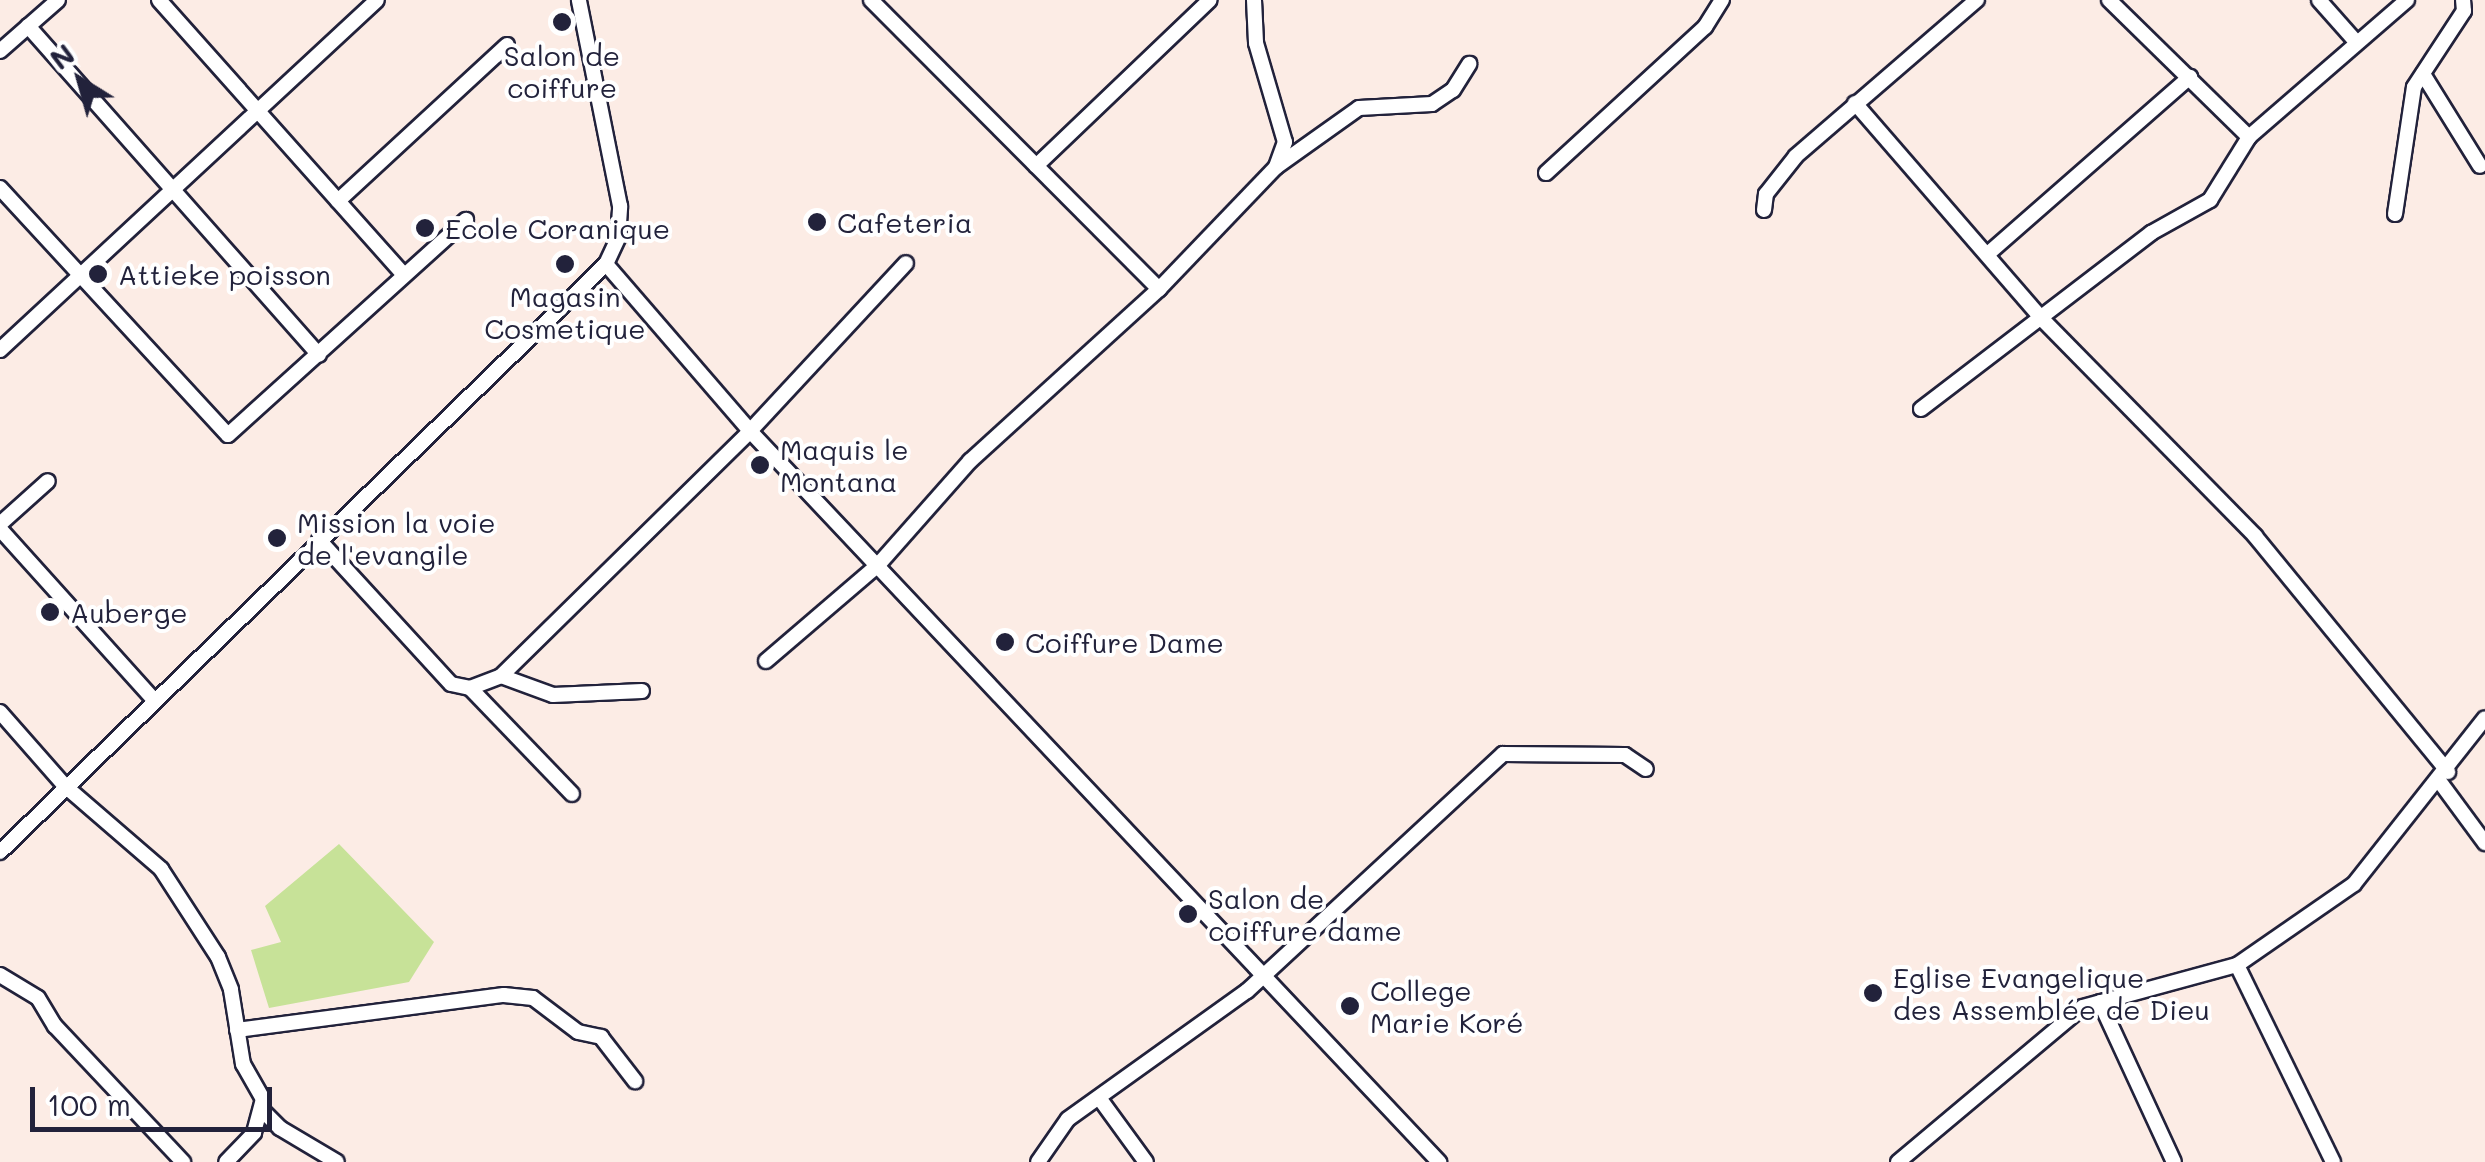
<!DOCTYPE html>
<html>
<head>
<meta charset="utf-8">
<style>
	body { margin:0 }
	#map { position:relative; width:2485px; height:1162px; overflow:hidden; background:#fcece5; font-family:Mali,sans-serif }
	div>[style] { position:absolute }
	.green>* { inset:0; background:#c7e298 }
	.roads { filter:drop-shadow(2px 0 #22223b) drop-shadow(-2px 0 #22223b) drop-shadow(0 2px #22223b) drop-shadow(0 -2px #22223b) }
	.minor>* { height:14px; margin:-7px; padding:0 7px; transform-origin:7px; border-radius:7px; background:#fff }
	.dots>* { width:28px; height:28px; translate:-50% -50%; box-sizing:border-box; border:5px solid #fff; border-radius:50% }
	span { translate:-50% -50%; white-space:nowrap; text-align:center; line-height:1.15; -webkit-text-stroke:8px #fff; paint-order:stroke }
	.poi-label { font-size:28px; color:#22223b }
	.left { translate:0 -50%; text-align:left }
	.north { position:absolute; left:30px; top:30px; width:100px; height:100px; -webkit-text-stroke:8px #fff; paint-order:stroke; rotate:323deg; font-size:28px; font-weight:700; line-height:40px; text-align:center; color:#22223b }
	.north::after { content:''; display:block; margin:auto; width:35px; height:45px; background:#22223b; clip-path:polygon(50% 0,100% 100%,50% 72%,0 100%) }
	.scale { position:absolute; left:30px; top:1087px; width:242px; height:45px; box-sizing:border-box; border:5px solid #22223b; border-top:0; padding-left:12px; font-size:30px; line-height:35px; white-space:nowrap; color:#22223b; -webkit-text-stroke:8px #fff; paint-order:stroke }
</style>
</head>
<body>
<div id="map">
	<div class="green">
		<div style="clip-path:polygon(339px 844px,434px 942px,409px 982px,269px 1008px,251px 950px,281px 942px,265px 906px)"></div>
	</div>
	<div class="roads">
		<div class="minor">
			<div style="left:159px;top:0;width:368px;rotate:48.3deg"></div>
			<div style="left:871px;top:0;width:408px;rotate:45.1deg"></div>
			<div style="left:1254px;top:0;width:43px;rotate:87.3deg"></div>
			<div style="left:1256px;top:43px;width:103px;rotate:73.7deg"></div>
			<div style="left:1285px;top:142px;width:27px;rotate:110deg"></div>
			<div style="left:2109px;top:0;width:196px;rotate:44.4deg"></div>
			<div style="left:2319px;top:0;width:57px;rotate:48.5deg"></div>
			<div style="left:28px;top:26px;width:439px;rotate:48.5deg"></div>
			<div style="left:0;top:51px;width:77px;rotate:-41.3deg"></div>
			<div style="left:2423px;top:74px;width:108px;rotate:58.2deg"></div>
			<div style="left:1855px;top:103px;width:287px;rotate:49.1deg"></div>
			<div style="left:2043px;top:320px;width:303px;rotate:45.5deg"></div>
			<div style="left:2255px;top:536px;width:305px;rotate:50.7deg"></div>
			<div style="left:1036px;top:166px;width:240px;rotate:-43.7deg"></div>
			<div style="left:1546px;top:173px;width:216px;rotate:-42.6deg"></div>
			<div style="left:1705px;top:27px;width:32px;rotate:-58deg"></div>
			<div style="left:0;top:188px;width:336px;rotate:47.3deg"></div>
			<div style="left:228px;top:435px;width:321px;rotate:-42.1deg"></div>
			<div style="left:338px;top:201px;width:230px;rotate:-42.7deg"></div>
			<div style="left:1764px;top:210px;width:16px;rotate:-83deg"></div>
			<div style="left:1766px;top:194px;width:48px;rotate:-51.7deg"></div>
			<div style="left:1796px;top:156px;width:239px;rotate:-40.8deg"></div>
			<div style="left:2395px;top:214px;width:128px;rotate:-81.5deg"></div>
			<div style="left:2414px;top:87px;width:91px;rotate:-56.7deg"></div>
			<div style="left:2464px;top:11px;width:11px;rotate:-95deg"></div>
			<div style="left:1990px;top:252px;width:266px;rotate:-41.2deg"></div>
			<div style="left:606px;top:264px;width:221px;rotate:49.2deg"></div>
			<div style="left:750px;top:431px;width:1005px;rotate:46.69deg"></div>
			<div style="left:0;top:350px;width:514px;rotate:-42.87deg"></div>
			<div style="left:1921px;top:409px;width:290px;rotate:-37.4deg"></div>
			<div style="left:2151px;top:233px;width:68px;rotate:-29.2deg"></div>
			<div style="left:2210px;top:200px;width:74px;rotate:-58.2deg"></div>
			<div style="left:2249px;top:137px;width:209px;rotate:-40.9deg"></div>
			<div style="left:0;top:524px;width:64px;rotate:-41.9deg"></div>
			<div style="left:0;top:529px;width:229px;rotate:48deg"></div>
			<div style="left:319px;top:540px;width:195px;rotate:47.5deg"></div>
			<div style="left:451px;top:684px;width:19px;rotate:12deg"></div>
			<div style="left:470px;top:688px;width:33px;rotate:-21deg"></div>
			<div style="left:501px;top:676px;width:349px;rotate:-44.5deg"></div>
			<div style="left:750px;top:431px;width:229px;rotate:-47.1deg"></div>
			<div style="left:766px;top:661px;width:148px;rotate:-40.6deg"></div>
			<div style="left:878px;top:565px;width:139px;rotate:-48.5deg"></div>
			<div style="left:970px;top:461px;width:256px;rotate:-42.3deg"></div>
			<div style="left:1159px;top:289px;width:169px;rotate:-46.2deg"></div>
			<div style="left:1276px;top:167px;width:102px;rotate:-35.4deg"></div>
			<div style="left:1359px;top:108px;width:73px;rotate:-3.1deg"></div>
			<div style="left:1432px;top:104px;width:25px;rotate:-34deg"></div>
			<div style="left:1453px;top:90px;width:31px;rotate:-58deg"></div>
			<div style="left:501px;top:676px;width:55px;rotate:20.1deg"></div>
			<div style="left:553px;top:695px;width:89px;rotate:-2.6deg"></div>
			<div style="left:470px;top:688px;width:147px;rotate:46.1deg"></div>
			<div style="left:0;top:712px;width:98px;rotate:48.7deg"></div>
			<div style="left:65px;top:786px;width:127px;rotate:40.8deg"></div>
			<div style="left:161px;top:869px;width:105px;rotate:57.1deg"></div>
			<div style="left:218px;top:957px;width:35px;rotate:68deg"></div>
			<div style="left:231px;top:990px;width:75px;rotate:80.8deg"></div>
			<div style="left:243px;top:1064px;width:40px;rotate:60.3deg"></div>
			<div style="left:263px;top:1099px;width:35px;rotate:105deg"></div>
			<div style="left:254px;top:1133px;width:40px;rotate:134deg"></div>
			<div style="left:2440px;top:782px;width:76px;rotate:53.6deg"></div>
			<div style="left:0;top:852px;width:844px;rotate:-44.14deg"></div>
			<div style="left:606px;top:264px;width:29px;rotate:-65deg"></div>
			<div style="left:618px;top:238px;width:32px;rotate:-86deg"></div>
			<div style="left:620px;top:206px;width:210px;rotate:-101.3deg"></div>
			<div style="left:2237px;top:965px;width:219px;rotate:64deg"></div>
			<div style="left:0;top:975px;width:44px;rotate:31.2deg"></div>
			<div style="left:38px;top:998px;width:33px;rotate:59deg"></div>
			<div style="left:55px;top:1026px;width:187px;rotate:46.7deg"></div>
			<div style="left:2100px;top:1002px;width:176px;rotate:65.2deg"></div>
			<div style="left:237px;top:1030px;width:269px;rotate:-7.5deg"></div>
			<div style="left:504px;top:995px;width:29px;rotate:6deg"></div>
			<div style="left:533px;top:998px;width:56px;rotate:37.1deg"></div>
			<div style="left:578px;top:1032px;width:24px;rotate:12deg"></div>
			<div style="left:601px;top:1037px;width:56px;rotate:52.3deg"></div>
			<div style="left:1100px;top:1099px;width:78px;rotate:53.9deg"></div>
			<div style="left:263px;top:1111px;width:24px;rotate:45deg"></div>
			<div style="left:280px;top:1128px;width:66px;rotate:30.8deg"></div>
			<div style="left:1038px;top:1162px;width:52px;rotate:-55.1deg"></div>
			<div style="left:1068px;top:1119px;width:220px;rotate:-35.6deg"></div>
			<div style="left:1247px;top:991px;width:349px;rotate:-42.8deg"></div>
			<div style="left:1503px;top:754px;width:122px;rotate:0.5deg"></div>
			<div style="left:1625px;top:755px;width:25px;rotate:34deg"></div>
			<div style="left:1898px;top:1162px;width:241px;rotate:-40deg"></div>
			<div style="left:2083px;top:1007px;width:160px;rotate:-15.3deg"></div>
			<div style="left:2237px;top:965px;width:142px;rotate:-34.7deg"></div>
			<div style="left:2354px;top:884px;width:211px;rotate:-51.7deg"></div>
		</div>
	</div>
	<div class="dots">
		<div style="left:562px;top:22px;background:#22223b"></div>
		<div style="left:817px;top:222px;background:#22223b"></div>
		<div style="left:425px;top:228px;background:#22223b"></div>
		<div style="left:565px;top:264px;background:#22223b"></div>
		<div style="left:98px;top:274px;background:#22223b"></div>
		<div style="left:760px;top:465px;background:#22223b"></div>
		<div style="left:277px;top:538px;background:#22223b"></div>
		<div style="left:50px;top:612px;background:#22223b"></div>
		<div style="left:1005px;top:642px;background:#22223b"></div>
		<div style="left:1188px;top:914px;background:#22223b"></div>
		<div style="left:1873px;top:993px;background:#22223b"></div>
		<div style="left:1350px;top:1006px;background:#22223b"></div>
	</div>
	<div class="poi-label">
		<span style="left:562px;top:71px">Salon de<br>coiffure</span>
		<span class="left" style="left:837px;top:222px">Cafeteria</span>
		<span class="left" style="left:445px;top:228px">Ecole Coranique</span>
		<span class="left" style="left:118px;top:274px">Attieke poisson</span>
		<span style="left:565px;top:312px">Magasin<br>Cosmetique</span>
		<span class="left" style="left:780px;top:465px">Maquis le<br>Montana</span>
		<span class="left" style="left:297px;top:538px">Mission la voie<br>de l'evangile</span>
		<span class="left" style="left:70px;top:612px">Auberge</span>
		<span class="left" style="left:1025px;top:642px">Coiffure Dame</span>
		<span class="left" style="left:1208px;top:914px">Salon de<br>coiffure dame</span>
		<span class="left" style="left:1893px;top:993px">Eglise Evangelique<br>des Assemblée de Dieu</span>
		<span class="left" style="left:1370px;top:1006px">College<br>Marie Koré</span>
	</div>
	<div class="north">N</div>
	<div class="scale">100 m</div>
</div>
</body>
</html>
